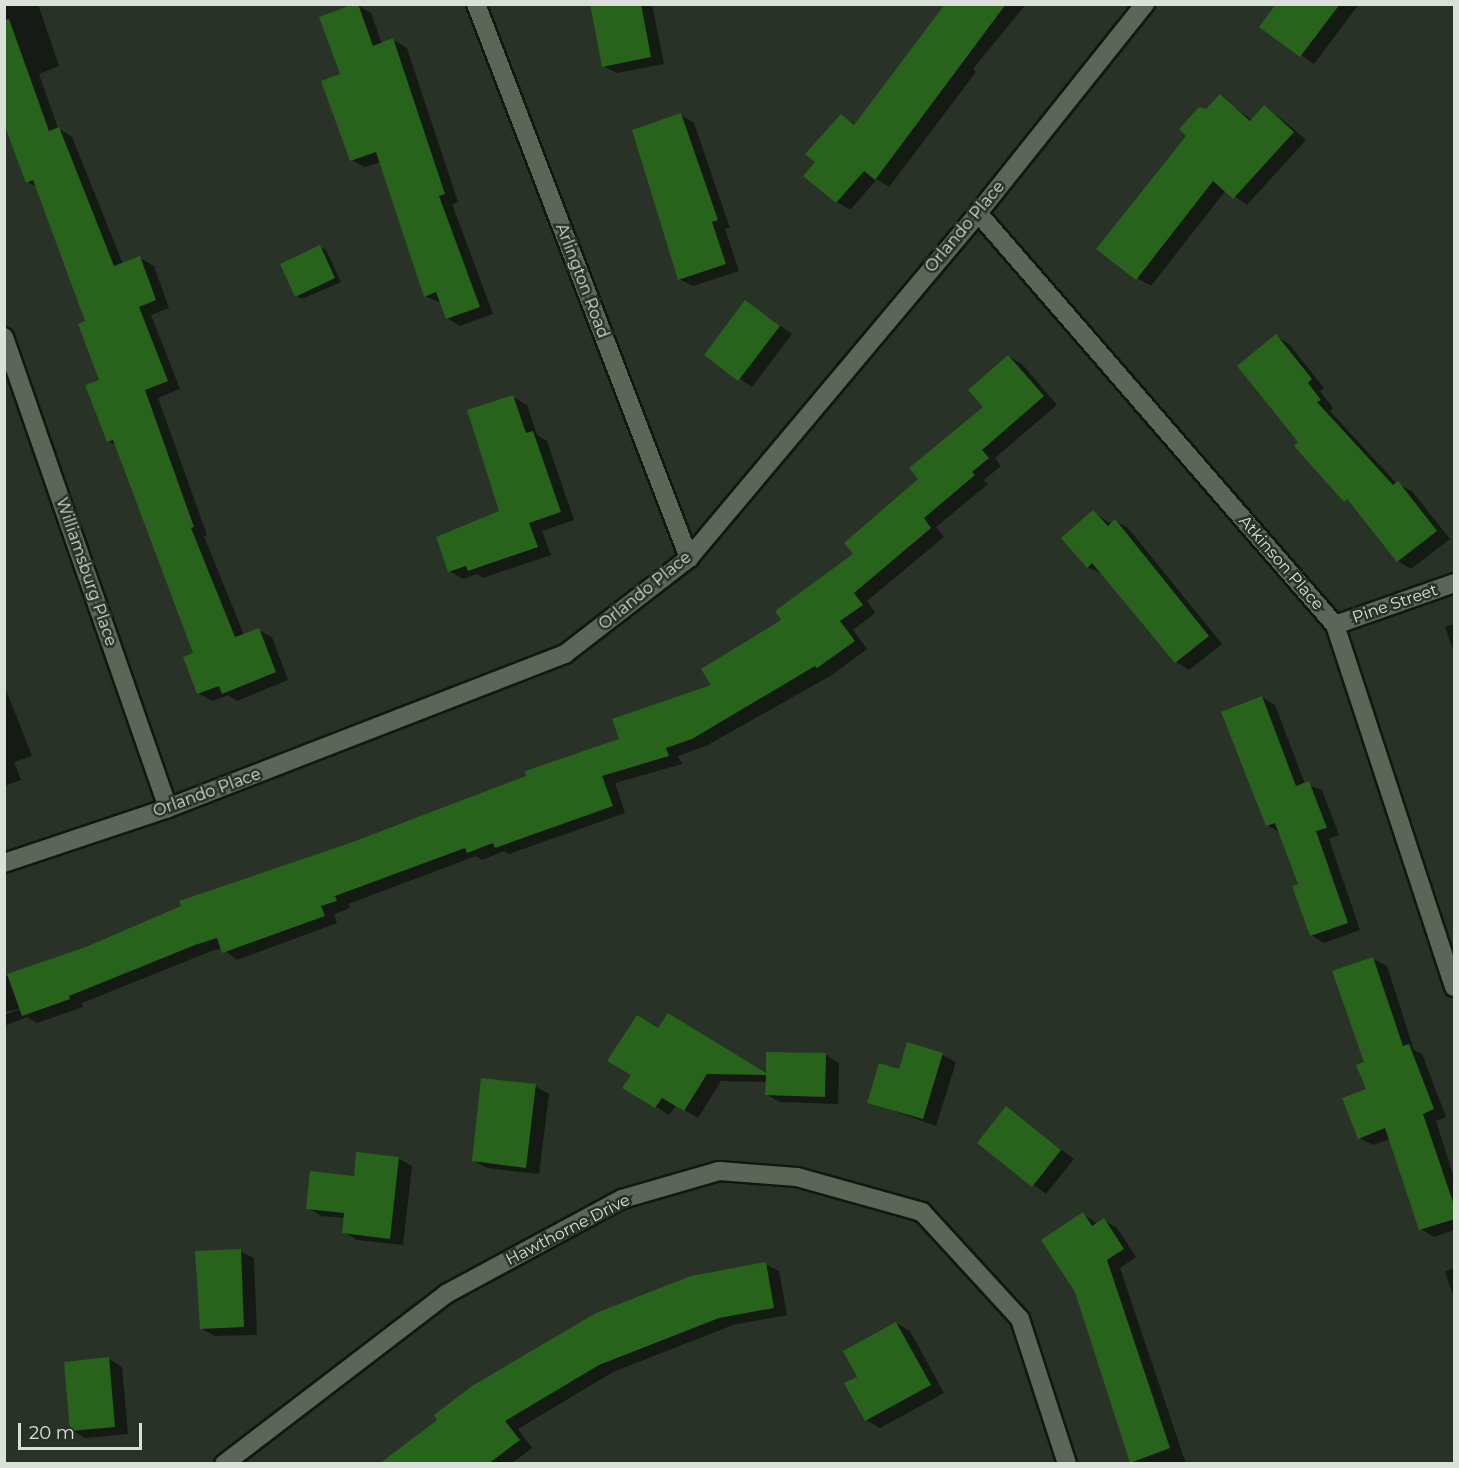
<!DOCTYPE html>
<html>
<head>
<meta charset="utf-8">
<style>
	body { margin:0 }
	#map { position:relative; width:1459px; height:1468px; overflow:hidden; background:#283226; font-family:Montserrat,sans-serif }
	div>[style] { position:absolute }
	.shadow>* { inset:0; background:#0007 }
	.building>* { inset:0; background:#27631b }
	.roads { filter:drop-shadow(2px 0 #11190f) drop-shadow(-2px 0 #11190f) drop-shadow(0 2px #11190f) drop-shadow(0 -2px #11190f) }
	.minor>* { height:18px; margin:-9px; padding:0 9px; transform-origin:9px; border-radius:9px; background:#5b6659 }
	span { translate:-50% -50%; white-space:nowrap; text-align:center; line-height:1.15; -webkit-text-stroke:5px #283226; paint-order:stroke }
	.street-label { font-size:16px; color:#dae1d9 }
	.frame { position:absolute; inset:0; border:6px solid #dae1d9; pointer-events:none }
	.scale { position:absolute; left:18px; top:1423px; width:124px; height:27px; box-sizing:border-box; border:3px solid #dae1d9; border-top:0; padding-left:8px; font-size:18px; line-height:21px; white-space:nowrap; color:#dae1d9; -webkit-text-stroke:4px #283226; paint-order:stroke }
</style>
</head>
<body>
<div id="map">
	<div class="shadow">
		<div style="clip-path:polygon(4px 4px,38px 4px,59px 66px,39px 74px,58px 128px,72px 137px,123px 264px,140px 258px,154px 266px,169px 308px,151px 315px,180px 389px,158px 398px,207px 535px,204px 536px,244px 635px,258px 630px,272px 637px,288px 680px,237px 701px,228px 695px,212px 701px,198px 693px,195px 654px,117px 446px,108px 441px,101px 380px,87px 322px,37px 187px,27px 182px,4px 120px)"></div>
		<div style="clip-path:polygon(592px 4px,652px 4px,664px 64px,617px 73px,603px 66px)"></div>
		<div style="clip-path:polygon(949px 4px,1026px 4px,973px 69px,976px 72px,889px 187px,877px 179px,850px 210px,837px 202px,817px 162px,841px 116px,856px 125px)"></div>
		<div style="clip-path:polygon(1278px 4px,1359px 4px,1314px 64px,1262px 27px)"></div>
		<div style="clip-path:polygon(357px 5px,371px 13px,382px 44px,393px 40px,407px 48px,458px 202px,452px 204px,493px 314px,460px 326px,447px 318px,441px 303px,425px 296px,381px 162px,365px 167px,351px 160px,342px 75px)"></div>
		<div style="clip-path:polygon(1220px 96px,1253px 121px,1265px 107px,1298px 138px,1275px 113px,1306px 140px,1247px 205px,1226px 190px,1151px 286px,1137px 278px,1206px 110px)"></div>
		<div style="clip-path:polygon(681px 115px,694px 123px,730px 228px,725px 229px,739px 271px,693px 286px,679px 279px)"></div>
		<div style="clip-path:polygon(320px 247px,326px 250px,341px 282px,302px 299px,296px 296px)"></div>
		<div style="clip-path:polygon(746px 302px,792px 334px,752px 387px,706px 355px)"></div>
		<div style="clip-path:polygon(1276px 336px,1289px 344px,1324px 388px,1320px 391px,1333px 408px,1330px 411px,1397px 484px,1412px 491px,1450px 539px,1411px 569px,1398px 561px,1300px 442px)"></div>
		<div style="clip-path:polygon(1009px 357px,1022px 364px,1057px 405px,995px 458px,1001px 466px,984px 480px,988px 484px,936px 527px,944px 537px,867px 601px,875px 613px,853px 630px,867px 649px,832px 675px,706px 746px,678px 756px,682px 764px,615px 783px,625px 813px,509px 854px,504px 851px,482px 860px,476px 856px,348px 904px,350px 908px,334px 914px,337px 923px,237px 960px,222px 948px,209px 952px,82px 1003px,83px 1007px,37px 1023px,27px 1017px,4px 1026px,4px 1015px,27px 1007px,4px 1012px,4px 977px,87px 948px,621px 739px,713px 686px,855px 554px,985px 407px)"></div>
		<div style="clip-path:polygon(513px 397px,527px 405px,537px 435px,547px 441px,574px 520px,542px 531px,551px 555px,483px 578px,477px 574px,463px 579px,450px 571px,501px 512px)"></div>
		<div style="clip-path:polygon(1093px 512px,1111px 524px,1115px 521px,1128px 528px,1222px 644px,1189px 670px,1176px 662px,1102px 574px,1088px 567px)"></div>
		<div style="clip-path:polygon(1454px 624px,1454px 653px,1445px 627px)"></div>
		<div style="clip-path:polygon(4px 685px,32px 756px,14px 762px,21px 780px,4px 786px)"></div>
		<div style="clip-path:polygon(1262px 697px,1275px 705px,1305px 784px,1322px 790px,1339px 835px,1329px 839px,1360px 930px,1324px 943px,1311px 935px,1300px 884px,1281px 833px,1267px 825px)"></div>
		<div style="clip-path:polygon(1373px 959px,1387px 966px,1414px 1050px,1422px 1054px,1446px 1117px,1436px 1121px,1454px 1178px,1454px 1230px,1434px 1237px,1421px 1229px,1390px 1139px,1373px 1145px,1359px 1138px,1368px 1090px,1366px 1063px)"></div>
		<div style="clip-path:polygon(659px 1029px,767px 1075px,826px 1055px,839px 1063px,838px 1104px,780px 1102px,767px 1095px,767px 1082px,721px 1081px,698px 1118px,676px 1105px,669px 1115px,625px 1087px)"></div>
		<div style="clip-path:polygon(942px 1055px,956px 1062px,936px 1126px,869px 1102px,900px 1071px)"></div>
		<div style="clip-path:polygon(535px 1086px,549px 1094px,539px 1174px,487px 1168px,474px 1161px)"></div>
		<div style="clip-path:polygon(1006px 1108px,1074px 1159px,1046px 1194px,979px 1143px)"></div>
		<div style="clip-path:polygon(398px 1158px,412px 1166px,403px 1245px,357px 1240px,344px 1232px,345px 1218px,321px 1216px,308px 1208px,355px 1177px)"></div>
		<div style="clip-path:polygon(1083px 1214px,1098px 1224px,1104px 1220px,1117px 1228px,1136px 1257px,1120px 1268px,1186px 1464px,1132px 1464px,1076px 1291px)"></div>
		<div style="clip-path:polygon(240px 1251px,254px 1258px,257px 1335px,215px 1336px,202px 1329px)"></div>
		<div style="clip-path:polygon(765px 1264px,779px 1271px,787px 1315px,733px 1325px,613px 1372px,518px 1429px,532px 1448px,511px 1464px,381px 1464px)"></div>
		<div style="clip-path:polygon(1454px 1268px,1454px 1298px,1445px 1272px)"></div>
		<div style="clip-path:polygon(896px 1323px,910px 1331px,944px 1393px,880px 1428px,866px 1420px,859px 1377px)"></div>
		<div style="clip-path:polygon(109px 1359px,122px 1367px,128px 1434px,85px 1438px,72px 1430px)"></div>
	</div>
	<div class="building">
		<div style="clip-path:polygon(354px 4px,358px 4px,373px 46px,393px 38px,445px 194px,439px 196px,480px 307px,446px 319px,436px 292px,424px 297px,376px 152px,350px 161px,321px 81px,340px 74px,319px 17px)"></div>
		<div style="clip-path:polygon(590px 4px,641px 4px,651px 57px,602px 67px)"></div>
		<div style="clip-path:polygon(945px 4px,1006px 4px,875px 180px,864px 171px,836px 203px,803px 176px,815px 162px,805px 154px,841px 114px,854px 125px)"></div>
		<div style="clip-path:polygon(1276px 4px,1340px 4px,1300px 57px,1259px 27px)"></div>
		<div style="clip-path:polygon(9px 19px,49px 131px,59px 127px,114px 266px,140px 256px,156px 300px,139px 307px,168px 381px,145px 390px,194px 527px,191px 528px,235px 637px,259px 628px,276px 672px,222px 694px,219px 686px,197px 694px,183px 657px,193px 653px,113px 440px,107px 442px,85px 385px,99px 380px,78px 324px,85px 321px,33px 180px,26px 183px,4px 124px,4px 20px)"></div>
		<div style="clip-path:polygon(1220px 94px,1250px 121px,1264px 105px,1294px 132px,1233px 199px,1213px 181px,1136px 280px,1096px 249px,1186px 136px,1179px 129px,1199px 107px,1206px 109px)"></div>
		<div style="clip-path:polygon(681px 113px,718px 220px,712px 222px,726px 264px,678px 280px,632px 130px)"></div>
		<div style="clip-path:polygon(320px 245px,335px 278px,295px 297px,280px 264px)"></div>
		<div style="clip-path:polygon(745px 300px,780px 326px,738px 381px,704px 355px)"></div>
		<div style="clip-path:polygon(1276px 334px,1312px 379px,1308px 383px,1321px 400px,1317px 402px,1393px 485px,1398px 481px,1437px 531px,1397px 562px,1347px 499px,1344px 502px,1294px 446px,1298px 442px,1237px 366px)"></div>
		<div style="clip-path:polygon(1008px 355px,1044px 396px,982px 450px,989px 458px,972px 472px,975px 475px,924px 518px,931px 528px,854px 593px,863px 605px,840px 621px,855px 641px,817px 668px,815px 666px,692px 739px,666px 748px,669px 756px,602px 776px,613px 806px,495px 848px,493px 843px,467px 853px,465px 848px,335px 896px,337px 901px,321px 906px,325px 916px,222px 953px,217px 938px,195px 945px,69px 996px,70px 999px,22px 1016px,7px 974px,86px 947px,181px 906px,179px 901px,350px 843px,526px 776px,525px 771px,619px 739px,612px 719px,711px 685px,701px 669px,781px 620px,775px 611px,853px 554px,844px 543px,918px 479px,909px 468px,983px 407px,968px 390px)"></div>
		<div style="clip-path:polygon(513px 395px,526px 433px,533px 431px,561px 512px,529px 523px,538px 547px,468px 571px,466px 566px,448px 572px,436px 537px,499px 511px,467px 410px)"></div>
		<div style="clip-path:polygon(1093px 510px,1108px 526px,1115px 519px,1209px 636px,1175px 663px,1092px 563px,1087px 568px,1061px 538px)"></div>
		<div style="clip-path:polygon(1262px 696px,1296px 786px,1309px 781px,1327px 828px,1316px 831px,1348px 923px,1310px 936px,1292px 886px,1298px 884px,1275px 823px,1266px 826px,1221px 712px)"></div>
		<div style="clip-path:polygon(1373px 957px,1403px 1046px,1409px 1044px,1434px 1109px,1423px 1114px,1455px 1208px,1455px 1219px,1419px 1230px,1385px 1128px,1358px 1139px,1342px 1098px,1366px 1089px,1356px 1065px,1364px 1062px,1332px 971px)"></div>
		<div style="clip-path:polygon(668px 1013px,766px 1073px,766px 1052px,826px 1053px,825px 1097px,765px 1095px,766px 1075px,707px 1074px,684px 1111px,662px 1098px,655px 1108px,622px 1088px,631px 1075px,607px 1061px,637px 1015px,658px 1028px)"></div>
		<div style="clip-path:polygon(907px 1042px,943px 1053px,923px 1119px,867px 1103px,879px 1063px,899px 1069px)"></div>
		<div style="clip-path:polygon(481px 1078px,536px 1084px,526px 1168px,472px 1161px)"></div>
		<div style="clip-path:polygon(1006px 1106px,1061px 1150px,1032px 1187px,977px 1143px)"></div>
		<div style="clip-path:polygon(356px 1152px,399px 1157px,390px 1239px,342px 1233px,344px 1213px,306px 1209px,310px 1171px,354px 1176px)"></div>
		<div style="clip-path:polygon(1083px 1212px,1092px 1226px,1104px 1218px,1124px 1249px,1107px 1260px,1170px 1448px,1130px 1463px,1075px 1292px,1041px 1240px)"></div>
		<div style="clip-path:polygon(241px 1249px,244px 1327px,200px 1329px,195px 1251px)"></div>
		<div style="clip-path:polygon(766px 1262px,774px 1308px,719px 1318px,599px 1365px,505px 1421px,520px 1440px,488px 1464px,379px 1464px,437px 1420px,434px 1415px,472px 1386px,596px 1313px,691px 1276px)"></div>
		<div style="clip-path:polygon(896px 1322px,931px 1385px,865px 1421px,844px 1383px,857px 1377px,843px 1351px)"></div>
		<div style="clip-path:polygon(109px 1357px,115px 1427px,70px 1431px,64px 1362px)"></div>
	</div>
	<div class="roads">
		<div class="minor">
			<div style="left:476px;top:4px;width:594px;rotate:68.97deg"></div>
			<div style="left:978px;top:213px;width:545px;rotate:49.09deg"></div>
			<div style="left:1335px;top:625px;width:381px;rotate:71.8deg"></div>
			<div style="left:4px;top:337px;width:499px;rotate:70.8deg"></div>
			<div style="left:1335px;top:625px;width:126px;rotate:-19.4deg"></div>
			<div style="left:4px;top:863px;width:173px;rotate:-18.5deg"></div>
			<div style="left:168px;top:808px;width:426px;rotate:-21.2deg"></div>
			<div style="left:565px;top:654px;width:157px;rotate:-37.7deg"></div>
			<div style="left:689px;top:558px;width:450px;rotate:-50deg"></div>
			<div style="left:978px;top:213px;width:268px;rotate:-51.4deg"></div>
			<div style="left:224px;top:1464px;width:280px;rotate:-37.4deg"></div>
			<div style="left:446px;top:1294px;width:200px;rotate:-28.4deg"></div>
			<div style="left:622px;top:1199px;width:101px;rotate:-16.1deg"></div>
			<div style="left:719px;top:1171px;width:78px;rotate:4.4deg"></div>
			<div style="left:797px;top:1177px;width:130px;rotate:15.6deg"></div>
			<div style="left:922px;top:1212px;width:145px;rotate:47.5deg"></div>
			<div style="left:1020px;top:1319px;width:152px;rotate:72deg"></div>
		</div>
	</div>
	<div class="street-label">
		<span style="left:965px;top:227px;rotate:-50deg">Orlando Place</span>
		<span style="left:582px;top:281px;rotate:69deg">Arlington Road</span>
		<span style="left:1281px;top:563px;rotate:49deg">Atkinson Place</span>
		<span style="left:86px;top:572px;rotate:71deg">Williamsburg Place</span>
		<span style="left:645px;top:591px;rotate:-39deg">Orlando Place</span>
		<span style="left:1395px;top:604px;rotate:-19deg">Pine Street</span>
		<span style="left:207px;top:793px;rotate:-20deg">Orlando Place</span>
		<span style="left:568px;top:1230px;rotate:-27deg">Hawthorne Drive</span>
	</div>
	<div class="frame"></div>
	<div class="scale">20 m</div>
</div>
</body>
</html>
